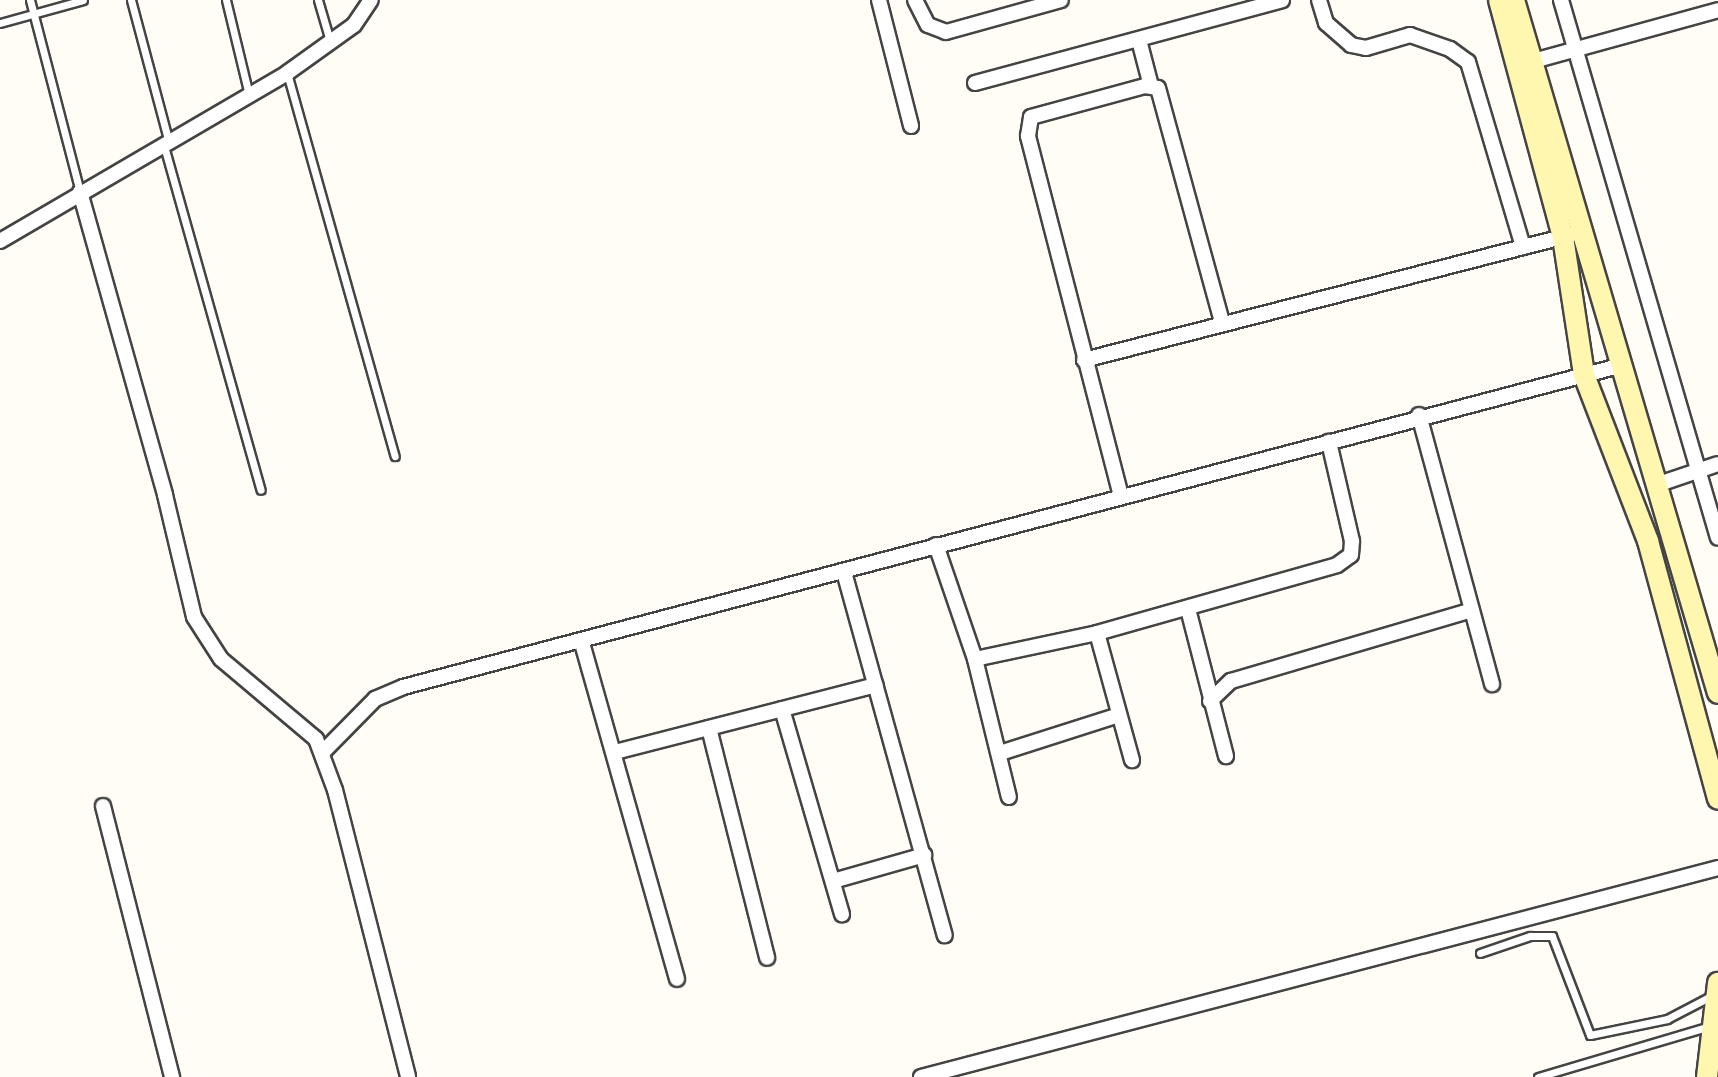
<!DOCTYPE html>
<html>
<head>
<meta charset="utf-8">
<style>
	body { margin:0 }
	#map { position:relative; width:1718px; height:1077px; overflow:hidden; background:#fffdf5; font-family:"Roboto Serif",serif }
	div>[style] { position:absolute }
	.roads { filter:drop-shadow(2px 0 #444) drop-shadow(-2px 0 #444) drop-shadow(0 2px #444) drop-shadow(0 -2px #444) }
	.lane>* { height:7px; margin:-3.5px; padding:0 3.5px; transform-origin:3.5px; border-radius:3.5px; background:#fff }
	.street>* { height:14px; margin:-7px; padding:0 7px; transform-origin:7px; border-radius:7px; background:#fff }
	.secondary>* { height:20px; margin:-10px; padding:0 10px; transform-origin:10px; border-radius:10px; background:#fff6b0 }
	span { translate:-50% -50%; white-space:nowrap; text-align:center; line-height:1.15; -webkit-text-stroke:8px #fff; paint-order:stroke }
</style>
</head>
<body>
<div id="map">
	<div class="roads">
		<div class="lane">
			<div style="left:30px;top:0;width:198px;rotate:75.4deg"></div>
			<div style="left:131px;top:0;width:148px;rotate:75.1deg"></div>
			<div style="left:226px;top:0;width:98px;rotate:76.4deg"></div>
			<div style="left:318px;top:0;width:43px;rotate:73.7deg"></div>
			<div style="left:0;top:23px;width:86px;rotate:-15.5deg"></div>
			<div style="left:287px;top:73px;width:398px;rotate:74.3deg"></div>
			<div style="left:164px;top:146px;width:357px;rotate:74.3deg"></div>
			<div style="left:1480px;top:953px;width:53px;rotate:-18.8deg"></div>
			<div style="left:1530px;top:936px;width:22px"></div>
			<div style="left:1552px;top:936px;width:106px;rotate:69deg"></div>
			<div style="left:1590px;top:1035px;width:79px;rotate:-11.7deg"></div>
			<div style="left:1667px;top:1019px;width:50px;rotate:-27.6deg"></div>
			<div style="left:1538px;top:1077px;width:179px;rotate:-16.5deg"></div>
		</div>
		<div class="street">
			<div style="left:879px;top:0;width:130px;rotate:75.7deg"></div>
			<div style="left:915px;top:0;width:28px;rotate:63deg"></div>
			<div style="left:928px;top:25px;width:19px;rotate:21deg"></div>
			<div style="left:946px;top:32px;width:119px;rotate:-15.5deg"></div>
			<div style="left:1319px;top:0;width:24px;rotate:73deg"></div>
			<div style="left:1326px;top:23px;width:33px;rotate:41deg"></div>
			<div style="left:1351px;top:45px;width:15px;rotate:11deg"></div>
			<div style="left:1366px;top:48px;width:46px;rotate:-16.5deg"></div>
			<div style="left:1410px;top:35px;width:42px;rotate:19.3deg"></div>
			<div style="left:1450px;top:49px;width:22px;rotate:36deg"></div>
			<div style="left:1468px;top:62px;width:193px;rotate:73.4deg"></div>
			<div style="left:1561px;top:0;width:560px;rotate:73.73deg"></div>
			<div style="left:1139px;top:40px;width:48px;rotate:75.4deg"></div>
			<div style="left:1526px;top:63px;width:199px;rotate:-15.4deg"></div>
			<div style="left:975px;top:83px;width:318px;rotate:-15.1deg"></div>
			<div style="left:80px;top:192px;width:315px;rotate:74.3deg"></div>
			<div style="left:165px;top:495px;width:125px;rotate:76.6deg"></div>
			<div style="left:194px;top:617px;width:50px;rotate:57.3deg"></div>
			<div style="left:221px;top:659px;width:124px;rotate:40.1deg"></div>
			<div style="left:316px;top:739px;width:54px;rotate:69.6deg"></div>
			<div style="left:335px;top:790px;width:296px;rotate:75.7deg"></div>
			<div style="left:0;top:241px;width:333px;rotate:-30.3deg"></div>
			<div style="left:287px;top:73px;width:82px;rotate:-35.6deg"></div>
			<div style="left:354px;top:25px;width:30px;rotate:-56deg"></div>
			<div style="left:1084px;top:360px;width:502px;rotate:-14.42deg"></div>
			<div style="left:1419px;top:415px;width:279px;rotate:74.8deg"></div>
			<div style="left:1656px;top:485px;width:65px;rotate:-18.7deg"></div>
			<div style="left:1121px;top:496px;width:372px;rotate:-104.5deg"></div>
			<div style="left:1028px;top:136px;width:19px;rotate:-81deg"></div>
			<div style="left:1031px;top:117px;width:118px;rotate:-15.2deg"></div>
			<div style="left:1145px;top:86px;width:13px;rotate:9deg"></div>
			<div style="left:1158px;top:88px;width:243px;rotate:74.7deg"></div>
			<div style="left:936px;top:545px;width:120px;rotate:71.1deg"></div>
			<div style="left:975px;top:659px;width:142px;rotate:76.2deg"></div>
			<div style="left:844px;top:572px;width:377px;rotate:74.5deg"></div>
			<div style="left:1188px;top:609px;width:152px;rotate:75.5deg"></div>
			<div style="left:1097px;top:633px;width:132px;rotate:74.6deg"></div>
			<div style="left:582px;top:643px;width:349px;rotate:74.2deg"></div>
			<div style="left:975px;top:659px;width:125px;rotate:-12deg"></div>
			<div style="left:1097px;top:633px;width:249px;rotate:-15.8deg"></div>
			<div style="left:1337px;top:565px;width:17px;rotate:-36deg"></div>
			<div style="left:1351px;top:555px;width:14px;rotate:-86deg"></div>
			<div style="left:1352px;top:541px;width:102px;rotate:-103.1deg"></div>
			<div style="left:1210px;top:701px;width:29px;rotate:-44deg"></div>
			<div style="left:1231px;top:681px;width:251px;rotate:-16.4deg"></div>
			<div style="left:782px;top:709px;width:214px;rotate:73.7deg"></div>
			<div style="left:709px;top:728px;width:237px;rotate:75.8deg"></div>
			<div style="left:615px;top:752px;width:269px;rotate:-14.4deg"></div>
			<div style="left:322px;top:753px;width:76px;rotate:-45.5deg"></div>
			<div style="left:375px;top:699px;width:30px;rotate:-23deg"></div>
			<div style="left:403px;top:687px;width:1258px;rotate:-14.79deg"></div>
			<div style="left:1000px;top:753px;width:122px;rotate:-17.7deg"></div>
			<div style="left:103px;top:806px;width:280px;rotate:75.7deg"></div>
			<div style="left:833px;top:881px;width:95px;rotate:-15.9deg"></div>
			<div style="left:921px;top:1077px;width:824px;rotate:-14.69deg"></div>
		</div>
		<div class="secondary">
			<div style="left:1499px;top:0;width:245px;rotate:74.9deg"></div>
			<div style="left:1563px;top:237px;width:140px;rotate:81.3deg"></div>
			<div style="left:1584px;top:375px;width:178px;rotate:68.9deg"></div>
			<div style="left:1648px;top:541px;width:267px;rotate:74.8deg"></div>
			<div style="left:1514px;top:0;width:722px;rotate:73.6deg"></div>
			<div style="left:1707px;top:1077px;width:95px;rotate:-83.3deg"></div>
		</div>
	</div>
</div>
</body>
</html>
